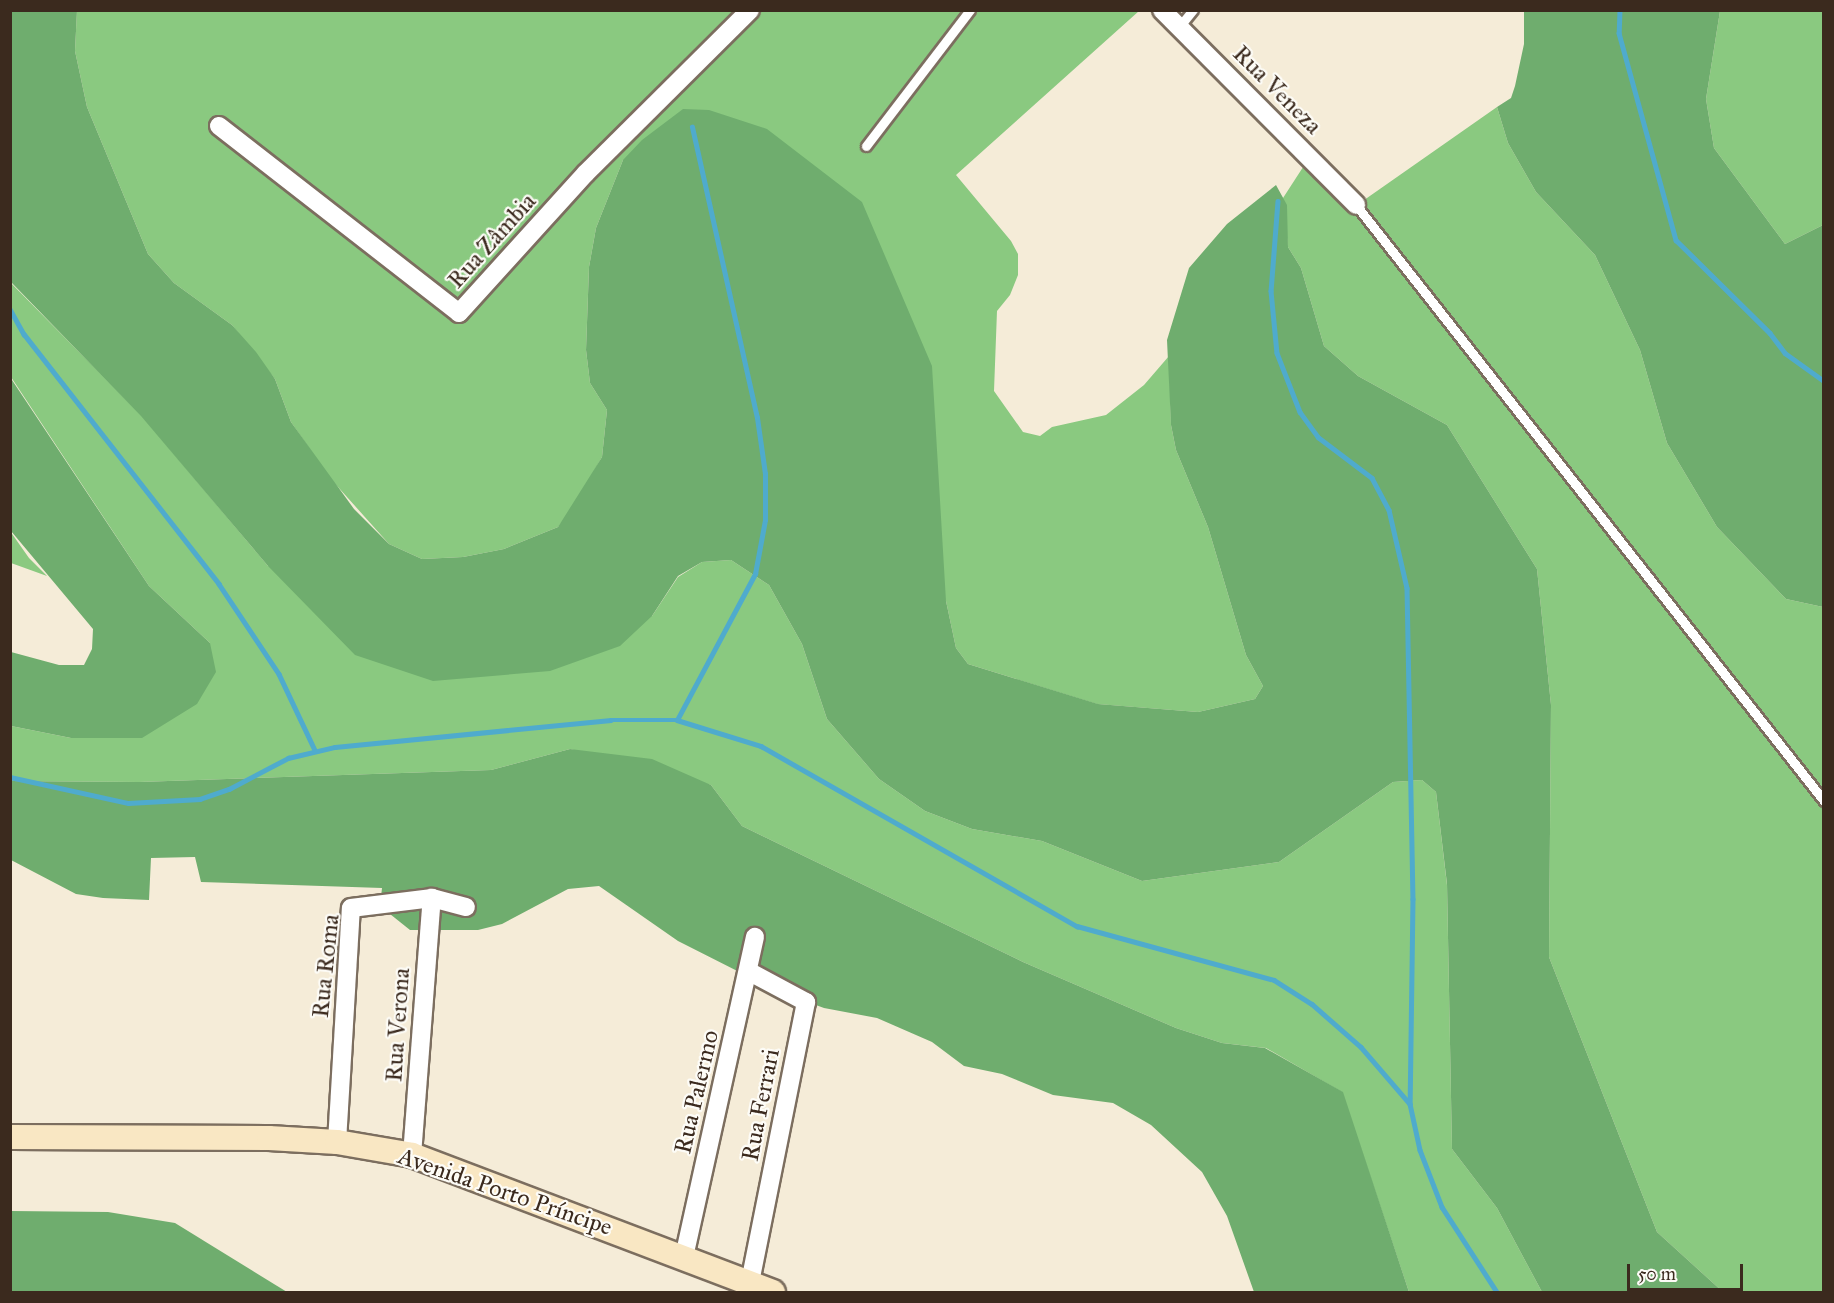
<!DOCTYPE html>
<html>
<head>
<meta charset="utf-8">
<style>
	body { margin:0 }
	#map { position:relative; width:1834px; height:1303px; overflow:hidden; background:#f5ecd8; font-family:"IM FELL Great Primer",serif }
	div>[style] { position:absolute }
	.green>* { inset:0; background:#8ac980 }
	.forest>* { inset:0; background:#6fad6e }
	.stream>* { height:4.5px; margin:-2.25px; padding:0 2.25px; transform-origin:2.25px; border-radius:2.25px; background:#4fabcd }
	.roads { filter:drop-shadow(2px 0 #7c6e5f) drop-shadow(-2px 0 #7c6e5f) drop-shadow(0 2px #7c6e5f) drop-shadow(0 -2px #7c6e5f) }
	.lane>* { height:9px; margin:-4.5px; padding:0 4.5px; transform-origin:4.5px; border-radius:4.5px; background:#fff }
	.street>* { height:18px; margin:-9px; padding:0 9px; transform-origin:9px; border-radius:9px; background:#fff }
	.secondary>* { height:24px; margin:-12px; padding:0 12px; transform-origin:12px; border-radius:12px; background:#f9e7c3 }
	span { translate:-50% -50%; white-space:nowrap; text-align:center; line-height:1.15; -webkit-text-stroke:4.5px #fdfcf7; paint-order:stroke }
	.street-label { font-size:24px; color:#3b2a1e }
	.frame { position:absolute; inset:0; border:12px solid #3b2a1e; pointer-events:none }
	.scale { position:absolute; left:1627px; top:1264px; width:116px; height:27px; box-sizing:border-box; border:3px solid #3b2a1e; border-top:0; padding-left:8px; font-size:18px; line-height:21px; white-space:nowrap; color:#3b2a1e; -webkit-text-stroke:4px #fdfcf7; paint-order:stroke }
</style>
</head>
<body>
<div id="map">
	<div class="green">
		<div style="clip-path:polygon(77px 10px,1139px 11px,956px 175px,1011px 241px,1018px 254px,1018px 275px,1010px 295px,997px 311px,994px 391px,1023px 432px,1040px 436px,1052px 427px,1106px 415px,1144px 385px,1169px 356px,1171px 425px,1176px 450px,1208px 527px,1246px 655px,1263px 686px,1255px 699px,1198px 712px,1097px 704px,968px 664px,956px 648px,946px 601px,623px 160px,596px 228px,589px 267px,586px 350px,590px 383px,607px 410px,602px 457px,571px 511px,558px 527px,504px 549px,463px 557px,422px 559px,389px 544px,330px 478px,291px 422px,275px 379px,232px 325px,174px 283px,148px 254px,87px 107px,75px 51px)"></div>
		<div style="clip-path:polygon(1720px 11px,1823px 11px,1823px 225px,1785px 244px,1714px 148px,1706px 99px)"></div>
		<div style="clip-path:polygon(1497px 107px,1508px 143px,1536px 192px,1595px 255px,1640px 350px,1667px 443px,1717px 527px,1786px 599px,1823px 607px,1823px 1292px,1723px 1292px,1657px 1232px,1549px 957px,1551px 705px,1537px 569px,1447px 425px,1358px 376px,1324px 346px,1301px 268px,1288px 247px,1283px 198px,1307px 161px,1357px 205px)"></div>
		<div style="clip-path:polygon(10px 282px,142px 416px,268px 566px,652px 616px,678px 577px,702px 562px,731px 560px,769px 585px,802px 644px,827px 719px,879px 779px,925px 811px,972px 829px,1042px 841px,1142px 881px,1279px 862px,1393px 782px,1422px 780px,1436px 792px,1447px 885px,1452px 1149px,1497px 1208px,1542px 1292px,1409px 1292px,1342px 1092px,1266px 1048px,1222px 1043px,1176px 1028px,1023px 962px,742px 826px,711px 785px,570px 749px,491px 770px,139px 782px,11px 781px,11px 726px,71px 738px,210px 643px,149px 586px,11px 377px)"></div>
		<div style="clip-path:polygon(10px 531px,29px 558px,47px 576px,11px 563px)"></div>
	</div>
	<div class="forest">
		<div style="clip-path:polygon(11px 10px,77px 11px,75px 51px,87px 107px,148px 254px,174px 283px,232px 325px,256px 352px,275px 379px,291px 422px,354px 509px,389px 544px,422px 559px,463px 557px,504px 549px,558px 527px,602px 457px,607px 410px,590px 383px,586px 350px,589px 267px,596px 228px,623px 160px,642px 140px,683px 109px,709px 110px,767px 129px,862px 202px,932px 366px,946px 601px,956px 648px,968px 664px,1098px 704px,1198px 712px,1255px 699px,1263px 686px,1246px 655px,1208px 527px,1176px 450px,1171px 425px,1167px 340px,1189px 268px,1227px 224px,1276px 185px,1287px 205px,1288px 247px,1301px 268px,1324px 346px,1358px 376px,1447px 425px,1537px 569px,1551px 705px,1549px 957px,1657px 1232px,1723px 1292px,1542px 1292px,1497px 1208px,1452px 1149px,1447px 884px,1436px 792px,1422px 780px,1393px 782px,1279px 862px,1142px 881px,1042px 841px,972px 829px,925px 811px,879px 779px,827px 719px,802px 644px,769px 585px,731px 560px,702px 562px,678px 576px,652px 616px,620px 646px,550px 671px,433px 681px,355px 655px,268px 566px,141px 416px,11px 282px)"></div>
		<div style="clip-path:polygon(1524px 11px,1720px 11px,1706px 99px,1714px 148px,1785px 244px,1823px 225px,1823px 607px,1786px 599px,1717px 527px,1667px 443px,1640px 350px,1595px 255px,1536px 192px,1508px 143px,1497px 107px,1511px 98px,1515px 86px,1524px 44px)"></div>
		<div style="clip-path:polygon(10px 377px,149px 586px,210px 643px,216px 672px,197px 704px,142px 738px,71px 738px,11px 726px,11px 652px,59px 665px,84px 665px,92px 649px,93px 629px,11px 531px)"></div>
		<div style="clip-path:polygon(570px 749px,652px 759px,711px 785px,742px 826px,1023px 962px,1176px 1028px,1222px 1043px,1265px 1048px,1343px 1092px,1409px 1292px,1254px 1292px,1227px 1216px,1202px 1172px,1151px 1125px,1113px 1103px,1053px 1095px,1002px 1074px,964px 1066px,932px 1042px,877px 1018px,824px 1008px,775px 990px,678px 941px,599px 886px,568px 889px,502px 924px,478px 930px,410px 930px,380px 906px,382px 888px,201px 882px,195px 857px,151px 858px,149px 900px,103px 898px,76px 894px,11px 860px,11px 781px,139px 782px,491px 770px)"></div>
		<div style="clip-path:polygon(11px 1211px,108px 1212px,175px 1223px,287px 1292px,11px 1292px)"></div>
	</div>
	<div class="stream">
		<div style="left:1620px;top:10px;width:23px;rotate:92deg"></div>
		<div style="left:1619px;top:33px;width:215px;rotate:74.6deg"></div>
		<div style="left:1676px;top:240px;width:132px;rotate:44.7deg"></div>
		<div style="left:1770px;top:333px;width:25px;rotate:53deg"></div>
		<div style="left:1785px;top:353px;width:48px;rotate:35.7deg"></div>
		<div style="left:1278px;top:201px;width:90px;rotate:94.4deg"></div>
		<div style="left:1271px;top:291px;width:62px;rotate:84.5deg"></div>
		<div style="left:1277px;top:353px;width:63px;rotate:68.7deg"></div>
		<div style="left:1300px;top:412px;width:31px;rotate:54deg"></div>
		<div style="left:1318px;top:437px;width:68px;rotate:37.2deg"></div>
		<div style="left:1372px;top:478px;width:36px;rotate:62deg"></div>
		<div style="left:1389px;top:510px;width:80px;rotate:77deg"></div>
		<div style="left:1407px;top:588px;width:311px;rotate:88.9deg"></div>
		<div style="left:1413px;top:899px;width:205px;rotate:90.8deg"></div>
		<div style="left:1410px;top:1104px;width:47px;rotate:77.7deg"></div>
		<div style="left:1420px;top:1150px;width:61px;rotate:68.9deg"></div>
		<div style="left:1442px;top:1207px;width:101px;rotate:57.1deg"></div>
		<div style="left:10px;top:309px;width:29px;rotate:61deg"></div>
		<div style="left:24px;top:334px;width:317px;rotate:52deg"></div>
		<div style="left:219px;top:584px;width:108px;rotate:56.3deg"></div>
		<div style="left:279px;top:674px;width:84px;rotate:64.7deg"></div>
		<div style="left:677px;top:720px;width:166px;rotate:-61.9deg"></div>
		<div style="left:755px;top:574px;width:55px;rotate:-79.5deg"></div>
		<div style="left:765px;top:520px;width:46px;rotate:-90deg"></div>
		<div style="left:765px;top:474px;width:57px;rotate:-98.1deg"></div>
		<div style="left:757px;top:418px;width:298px;rotate:-102.6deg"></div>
		<div style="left:10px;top:777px;width:121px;rotate:12.4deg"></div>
		<div style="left:128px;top:803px;width:72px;rotate:-3.2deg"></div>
		<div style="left:200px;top:799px;width:31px;rotate:-19deg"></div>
		<div style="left:229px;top:789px;width:67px;rotate:-27.7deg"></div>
		<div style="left:288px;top:758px;width:48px;rotate:-13.2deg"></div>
		<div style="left:335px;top:747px;width:277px;rotate:-5.6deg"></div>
		<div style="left:611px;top:720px;width:66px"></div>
		<div style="left:677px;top:720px;width:88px;rotate:17.2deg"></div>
		<div style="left:761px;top:746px;width:364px;rotate:29.7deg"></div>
		<div style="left:1077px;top:926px;width:204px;rotate:15.3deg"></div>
		<div style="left:1274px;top:980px;width:45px;rotate:32.3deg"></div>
		<div style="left:1312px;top:1004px;width:65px;rotate:41.3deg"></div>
		<div style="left:1361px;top:1047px;width:75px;rotate:49.3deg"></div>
	</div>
	<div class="roads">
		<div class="lane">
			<div style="left:1179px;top:27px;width:22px;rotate:-51deg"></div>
			<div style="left:866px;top:146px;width:171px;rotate:-52.6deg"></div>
			<div style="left:1356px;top:205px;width:758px;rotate:51.86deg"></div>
		</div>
		<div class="street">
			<div style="left:1162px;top:10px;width:275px;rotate:45.1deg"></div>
			<div style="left:219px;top:126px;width:304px;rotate:37.9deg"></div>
			<div style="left:459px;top:313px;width:189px;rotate:-47.8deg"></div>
			<div style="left:586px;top:173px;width:231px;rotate:-44.8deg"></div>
			<div style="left:748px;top:971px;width:66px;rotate:28.1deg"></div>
			<div style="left:806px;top:1002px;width:285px;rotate:101.3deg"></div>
			<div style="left:337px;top:1142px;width:234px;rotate:-86.6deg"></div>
			<div style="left:351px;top:908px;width:82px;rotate:-7deg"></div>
			<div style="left:432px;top:898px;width:35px;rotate:15deg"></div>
			<div style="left:412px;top:1155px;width:258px;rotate:-85.6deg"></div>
			<div style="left:684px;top:1257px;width:328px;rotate:-77.5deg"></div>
		</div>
		<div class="secondary">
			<div style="left:10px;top:1137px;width:259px;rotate:0.2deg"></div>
			<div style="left:269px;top:1138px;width:68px;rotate:3.4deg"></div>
			<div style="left:337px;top:1142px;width:76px;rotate:9.8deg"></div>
			<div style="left:412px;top:1155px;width:386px;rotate:20.8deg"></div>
		</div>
	</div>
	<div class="street-label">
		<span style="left:1277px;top:90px;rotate:45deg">Rua Veneza</span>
		<span style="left:492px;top:241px;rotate:-48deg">Rua Zâmbia</span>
		<span style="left:326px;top:966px;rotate:-84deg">Rua Roma</span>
		<span style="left:398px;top:1025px;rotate:-86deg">Rua Verona</span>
		<span style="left:697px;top:1092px;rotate:-77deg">Rua Palermo</span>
		<span style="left:761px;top:1105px;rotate:-79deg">Rua Ferrari</span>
		<span style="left:505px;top:1192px;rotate:19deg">Avenida Porto Príncipe</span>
	</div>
	<div class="frame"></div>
	<div class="scale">50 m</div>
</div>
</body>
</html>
